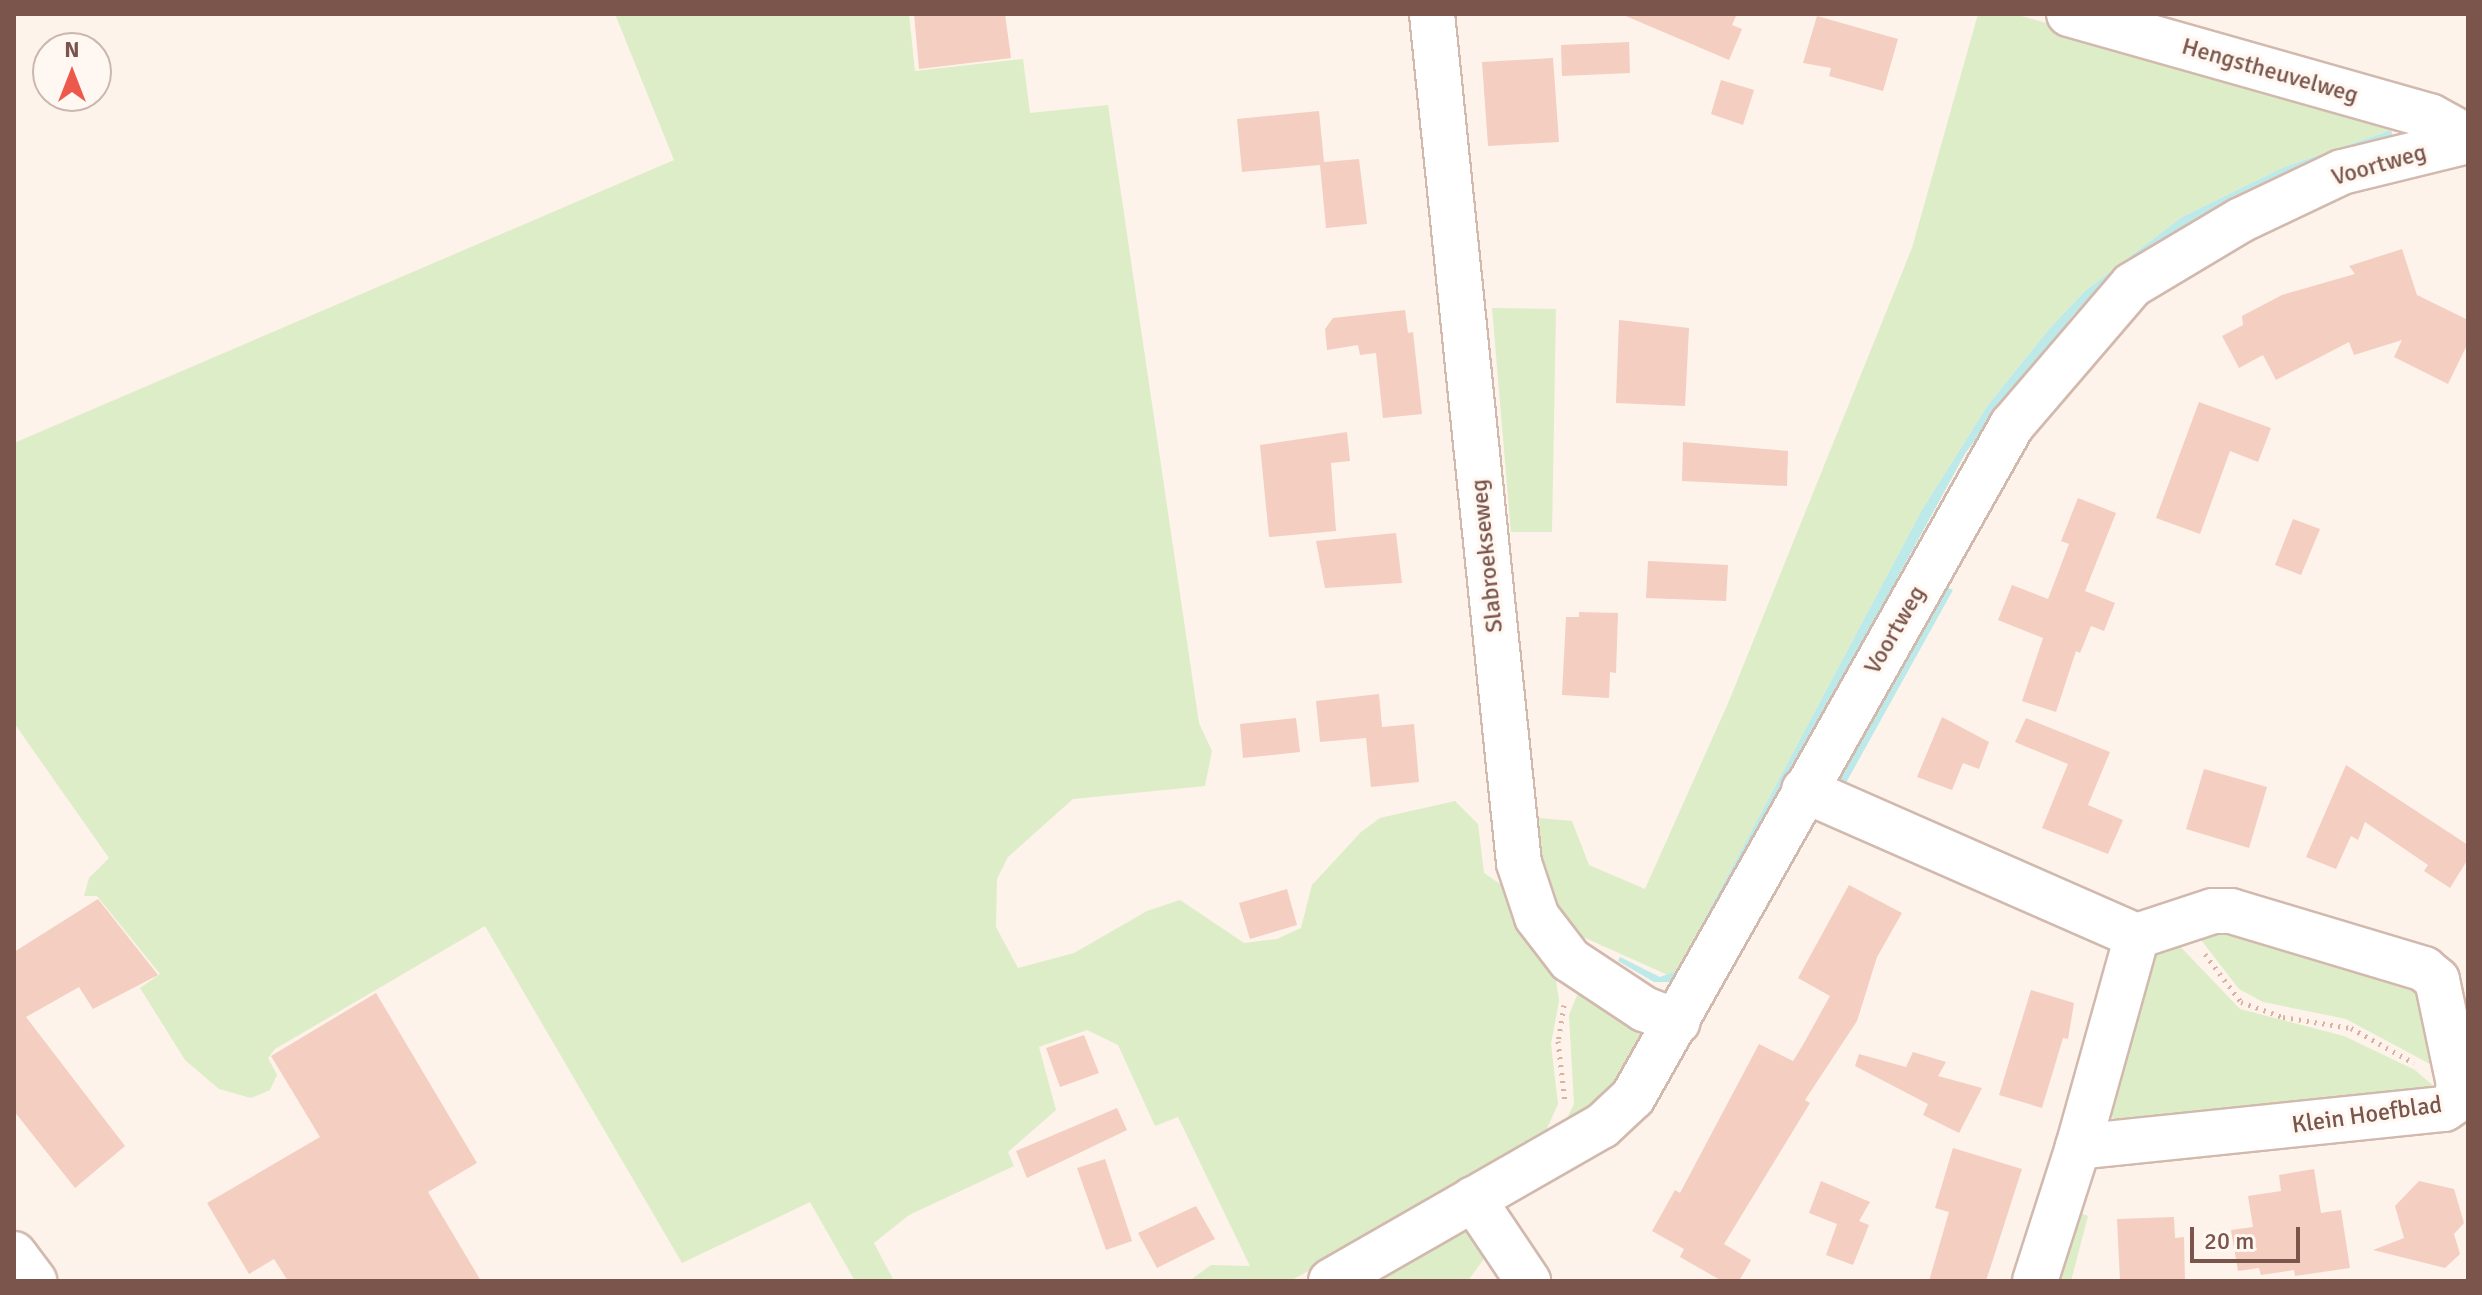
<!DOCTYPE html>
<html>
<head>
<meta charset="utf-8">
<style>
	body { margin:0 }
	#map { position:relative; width:2482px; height:1295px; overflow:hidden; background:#fdf3ea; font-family:Signika,sans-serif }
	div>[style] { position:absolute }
	.green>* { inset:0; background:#dcedc7 }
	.water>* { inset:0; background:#bde9e9 }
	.building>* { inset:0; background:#f4cec0 }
	.path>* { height:5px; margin-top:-2.5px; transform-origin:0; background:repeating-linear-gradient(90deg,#dab0a2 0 2px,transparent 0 8px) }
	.roads { filter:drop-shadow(2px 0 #d2b9ae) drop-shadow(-2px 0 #d2b9ae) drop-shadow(0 2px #d2b9ae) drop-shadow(0 -2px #d2b9ae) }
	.minor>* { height:44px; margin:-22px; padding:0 22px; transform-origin:22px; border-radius:22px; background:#fff }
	span { translate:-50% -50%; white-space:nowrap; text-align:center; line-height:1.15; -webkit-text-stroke:7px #fff8f2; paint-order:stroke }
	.street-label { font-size:24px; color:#7b554b }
	.frame { position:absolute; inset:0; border:16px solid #7b554b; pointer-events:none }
	.north { position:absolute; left:32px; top:32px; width:80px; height:80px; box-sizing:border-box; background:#fff8f2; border:2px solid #cab7af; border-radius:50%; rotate:0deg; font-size:22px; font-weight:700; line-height:32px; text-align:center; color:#7b554b }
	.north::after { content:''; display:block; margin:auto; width:28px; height:36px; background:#ec584b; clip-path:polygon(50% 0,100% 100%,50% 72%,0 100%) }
	.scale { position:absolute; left:2190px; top:1227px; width:110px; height:36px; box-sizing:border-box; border:4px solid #7b554b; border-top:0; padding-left:10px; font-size:24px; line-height:28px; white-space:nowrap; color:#7b554b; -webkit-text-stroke:6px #fff8f2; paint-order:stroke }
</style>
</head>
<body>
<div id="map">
	<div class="green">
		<div style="clip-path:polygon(615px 14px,909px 14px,915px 71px,1023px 59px,1030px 113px,1108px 105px,1199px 723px,1212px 751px,1205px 786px,1073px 799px,1008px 857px,997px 879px,996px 927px,1018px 968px,1074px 953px,1147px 911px,1180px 900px,1244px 943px,1277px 939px,1301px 928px,1312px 885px,1361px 832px,1380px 818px,1455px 801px,1478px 824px,1484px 873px,1512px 892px,1553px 960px,1559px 1001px,1551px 1044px,1558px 1104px,1540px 1144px,1290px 1281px,1189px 1281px,1211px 1265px,1250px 1266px,1178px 1117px,1155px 1126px,1118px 1045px,1087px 1030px,1039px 1047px,1056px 1110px,1008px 1152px,1014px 1166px,909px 1215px,874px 1243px,894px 1281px,855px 1281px,810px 1202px,682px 1263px,485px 926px,275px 1049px,268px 1058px,277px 1075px,270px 1090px,251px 1098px,219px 1089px,185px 1060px,140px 988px,160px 974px,97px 896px,84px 896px,89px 878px,109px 858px,14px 723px,14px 443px,674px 160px)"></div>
		<div style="clip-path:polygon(1978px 14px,2014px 14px,2401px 121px,2402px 126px,2282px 168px,2182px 217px,2085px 291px,2050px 328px,1988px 405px,1923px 508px,1677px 971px,1670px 976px,1574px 933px,1542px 885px,1539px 818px,1572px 821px,1589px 865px,1645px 889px,1729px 701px,1912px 248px)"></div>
		<div style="clip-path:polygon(1492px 308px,1556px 309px,1552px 532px,1511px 532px)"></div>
		<div style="clip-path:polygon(2223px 923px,2422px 987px,2445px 1072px,2346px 1019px,2263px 1002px,2239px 989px,2194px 931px)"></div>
		<div style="clip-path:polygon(2173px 939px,2240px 1009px,2344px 1036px,2415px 1070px,2436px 1088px,2130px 1128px,2111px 1117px,2103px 1093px,2149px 956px)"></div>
		<div style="clip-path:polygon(1582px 983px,1645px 1032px,1644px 1059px,1558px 1136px,1574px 1104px,1569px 1015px)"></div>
		<div style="clip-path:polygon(2071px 1209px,2088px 1216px,2071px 1281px,2047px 1281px)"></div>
		<div style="clip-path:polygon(1459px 1229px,1468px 1231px,1488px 1253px,1468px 1281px,1355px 1281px)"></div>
	</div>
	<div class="water">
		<div style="clip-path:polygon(2391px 130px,2393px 136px,2259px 187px,2170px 234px,2074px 314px,1966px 452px,1682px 973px,1669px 982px,1654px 982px,1618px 961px,1620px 957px,1660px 977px,1677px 971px,1923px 508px,1988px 405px,2050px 328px,2085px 291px,2182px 217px,2282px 168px)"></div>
		<div style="clip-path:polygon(1946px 587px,1953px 590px,1842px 790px,1838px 783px)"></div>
	</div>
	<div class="building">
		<div style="clip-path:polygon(914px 14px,1005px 14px,1011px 58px,919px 69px)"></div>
		<div style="clip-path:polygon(1621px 14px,1737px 14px,1732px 25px,1742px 29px,1729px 60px)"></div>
		<div style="clip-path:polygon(1817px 16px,1898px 39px,1883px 91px,1829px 76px,1831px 68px,1803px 63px)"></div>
		<div style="clip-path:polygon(1629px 42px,1630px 73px,1562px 76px,1561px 45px)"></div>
		<div style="clip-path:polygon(1553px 58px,1559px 142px,1488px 146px,1482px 62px)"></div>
		<div style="clip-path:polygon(1721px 80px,1754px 90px,1743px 125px,1711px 114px)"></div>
		<div style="clip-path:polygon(1319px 111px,1324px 162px,1359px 159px,1367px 224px,1326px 228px,1320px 165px,1242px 172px,1237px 119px)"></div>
		<div style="clip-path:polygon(2402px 249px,2417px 295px,2468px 320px,2468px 343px,2448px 384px,2394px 357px,2402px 340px,2354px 355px,2349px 342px,2276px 380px,2263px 355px,2239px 368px,2222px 336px,2243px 325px,2242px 316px,2282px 295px,2355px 274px,2349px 266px)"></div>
		<div style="clip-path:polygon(1405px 310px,1408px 333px,1413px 332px,1422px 414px,1383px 418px,1376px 353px,1360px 355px,1358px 345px,1327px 350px,1325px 329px,1333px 318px)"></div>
		<div style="clip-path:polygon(1619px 320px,1689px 328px,1685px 406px,1616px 403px)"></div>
		<div style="clip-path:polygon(2199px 402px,2271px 428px,2258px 462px,2230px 451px,2200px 534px,2156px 518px)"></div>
		<div style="clip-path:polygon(1347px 432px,1350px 461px,1331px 463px,1336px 531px,1269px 537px,1260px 445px)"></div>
		<div style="clip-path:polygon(1683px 442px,1788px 451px,1787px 486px,1682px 481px)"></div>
		<div style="clip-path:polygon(2078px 498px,2116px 513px,2085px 591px,2115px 603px,2104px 631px,2091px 626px,2080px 653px,2076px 651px,2056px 712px,2022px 701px,2043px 638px,1998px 620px,2012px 585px,2048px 599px,2069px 544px,2061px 541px)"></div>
		<div style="clip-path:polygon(2293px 519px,2320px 529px,2301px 575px,2275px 565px)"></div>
		<div style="clip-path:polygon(1396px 533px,1402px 583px,1325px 588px,1316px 541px)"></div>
		<div style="clip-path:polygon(1648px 561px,1728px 565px,1726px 601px,1646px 598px)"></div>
		<div style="clip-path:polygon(1579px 612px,1618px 613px,1616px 673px,1610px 672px,1609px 698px,1562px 695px,1566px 617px,1579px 617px)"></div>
		<div style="clip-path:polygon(1379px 694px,1382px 727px,1414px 724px,1419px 782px,1371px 787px,1366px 738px,1320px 742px,1316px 701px)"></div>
		<div style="clip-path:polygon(1942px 717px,1989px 742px,1979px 769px,1963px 763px,1952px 790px,1917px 777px)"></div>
		<div style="clip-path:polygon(1296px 718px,1300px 752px,1243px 758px,1240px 724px)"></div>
		<div style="clip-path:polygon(2026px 718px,2110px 752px,2088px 805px,2123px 820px,2108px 854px,2042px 828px,2068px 764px,2015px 742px)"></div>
		<div style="clip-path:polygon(2346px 765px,2468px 845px,2468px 859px,2450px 888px,2424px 871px,2428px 865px,2365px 822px,2358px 840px,2351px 836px,2336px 869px,2306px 857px)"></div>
		<div style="clip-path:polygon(2204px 769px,2267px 787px,2249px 848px,2186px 829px)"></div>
		<div style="clip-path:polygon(1849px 885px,1902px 913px,1877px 957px,1857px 1021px,1805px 1100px,1810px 1103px,1724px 1244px,1751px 1260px,1739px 1281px,1722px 1281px,1680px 1257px,1684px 1249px,1652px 1231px,1675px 1190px,1680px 1193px,1759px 1044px,1793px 1061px,1804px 1043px,1830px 996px,1798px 978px)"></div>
		<div style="clip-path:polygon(1287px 889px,1297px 925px,1250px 939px,1239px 903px)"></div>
		<div style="clip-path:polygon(98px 899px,158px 975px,93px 1009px,79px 987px,26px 1017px,125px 1146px,75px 1188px,14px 1111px,14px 952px)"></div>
		<div style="clip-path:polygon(2031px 990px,2074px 1003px,2068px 1039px,2063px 1038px,2042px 1108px,1999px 1095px)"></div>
		<div style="clip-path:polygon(376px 993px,477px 1163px,428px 1192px,481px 1281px,288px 1281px,274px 1259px,249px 1274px,207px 1203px,320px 1137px,271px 1056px)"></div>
		<div style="clip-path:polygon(1084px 1035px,1099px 1073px,1060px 1087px,1046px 1048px)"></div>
		<div style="clip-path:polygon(1913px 1052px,1946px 1062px,1938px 1076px,1982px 1088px,1959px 1133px,1923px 1115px,1928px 1104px,1855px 1066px,1859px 1054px,1906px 1067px)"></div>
		<div style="clip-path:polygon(1117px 1108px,1127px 1130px,1027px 1178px,1016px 1151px)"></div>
		<div style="clip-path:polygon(1953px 1148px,2022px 1169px,1986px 1281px,1929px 1281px,1949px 1212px,1935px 1208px)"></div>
		<div style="clip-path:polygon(1105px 1159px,1132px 1241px,1106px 1250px,1077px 1168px)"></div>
		<div style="clip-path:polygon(2314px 1169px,2321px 1213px,2341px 1210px,2350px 1268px,2295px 1276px,2294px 1270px,2261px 1275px,2259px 1268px,2238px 1271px,2231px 1230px,2253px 1227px,2248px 1196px,2281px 1191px,2279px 1175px)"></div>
		<div style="clip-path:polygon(1821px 1181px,1870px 1202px,1859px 1221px,1869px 1225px,1853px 1265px,1826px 1255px,1837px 1224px,1809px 1213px)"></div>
		<div style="clip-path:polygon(2419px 1181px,2454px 1189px,2464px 1223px,2454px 1234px,2460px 1254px,2445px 1268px,2373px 1250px,2404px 1238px,2395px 1206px)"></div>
		<div style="clip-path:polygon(1196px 1206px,1215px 1239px,1157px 1268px,1138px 1233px)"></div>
		<div style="clip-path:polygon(2174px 1217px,2175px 1238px,2184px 1237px,2185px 1281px,2120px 1281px,2117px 1219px)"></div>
	</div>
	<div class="path">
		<div style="left:2205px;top:954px;width:60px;rotate:53.1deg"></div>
		<div style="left:2241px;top:1002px;width:45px;rotate:19.7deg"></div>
		<div style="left:2283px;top:1017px;width:69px;rotate:9.2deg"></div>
		<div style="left:2351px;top:1028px;width:72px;rotate:29.1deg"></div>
		<div style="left:1564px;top:1005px;width:36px;rotate:99deg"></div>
		<div style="left:1558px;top:1041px;width:61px;rotate:83.5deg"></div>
	</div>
	<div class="roads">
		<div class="minor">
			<div style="left:1432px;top:14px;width:853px;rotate:84.15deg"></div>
			<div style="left:1519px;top:863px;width:57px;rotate:71.6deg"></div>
			<div style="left:1537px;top:917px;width:54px;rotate:52.5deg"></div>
			<div style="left:1570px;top:960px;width:89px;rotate:33.5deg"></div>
			<div style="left:1644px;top:1009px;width:36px;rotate:21deg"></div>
			<div style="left:2069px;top:14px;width:375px;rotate:15.8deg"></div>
			<div style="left:2430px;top:116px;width:43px;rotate:28.9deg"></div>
			<div style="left:1804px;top:790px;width:364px;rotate:23.7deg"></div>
			<div style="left:2137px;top:936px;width:80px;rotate:-18.2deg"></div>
			<div style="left:2213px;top:911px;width:18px"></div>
			<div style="left:2231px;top:911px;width:202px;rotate:16.7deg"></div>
			<div style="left:2424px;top:969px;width:17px;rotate:40deg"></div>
			<div style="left:2437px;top:980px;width:106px;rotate:78.1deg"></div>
			<div style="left:2459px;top:1084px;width:17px;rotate:100deg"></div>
			<div style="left:2456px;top:1101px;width:14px;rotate:146deg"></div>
			<div style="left:2444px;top:1109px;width:368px;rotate:174.1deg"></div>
			<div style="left:2078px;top:1147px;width:219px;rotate:-74.4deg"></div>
			<div style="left:1473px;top:1199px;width:99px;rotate:56.1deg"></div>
			<div style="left:14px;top:1254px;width:34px;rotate:53deg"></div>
			<div style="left:1331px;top:1281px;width:312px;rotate:-29.8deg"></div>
			<div style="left:1602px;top:1126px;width:42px;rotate:-43.1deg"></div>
			<div style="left:1633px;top:1097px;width:772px;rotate:-60.58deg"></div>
			<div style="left:2012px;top:425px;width:184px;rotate:-49.4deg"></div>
			<div style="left:2132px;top:285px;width:127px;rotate:-30.8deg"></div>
			<div style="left:2241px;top:220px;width:112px;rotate:-25.4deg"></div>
			<div style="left:2342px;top:172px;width:130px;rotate:-13.8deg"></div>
			<div style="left:2035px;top:1281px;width:141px;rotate:-72.2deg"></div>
		</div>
	</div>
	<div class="street-label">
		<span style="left:2270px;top:71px;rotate:16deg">Hengstheuvelweg</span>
		<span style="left:2379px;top:165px;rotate:-16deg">Voortweg</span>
		<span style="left:1487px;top:556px;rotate:-96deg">Slabroekseweg</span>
		<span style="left:1895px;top:630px;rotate:-60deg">Voortweg</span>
		<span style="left:2367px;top:1115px;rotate:-8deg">Klein Hoefblad</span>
	</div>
	<div class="frame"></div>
	<div class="north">N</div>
	<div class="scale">20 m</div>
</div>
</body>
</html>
